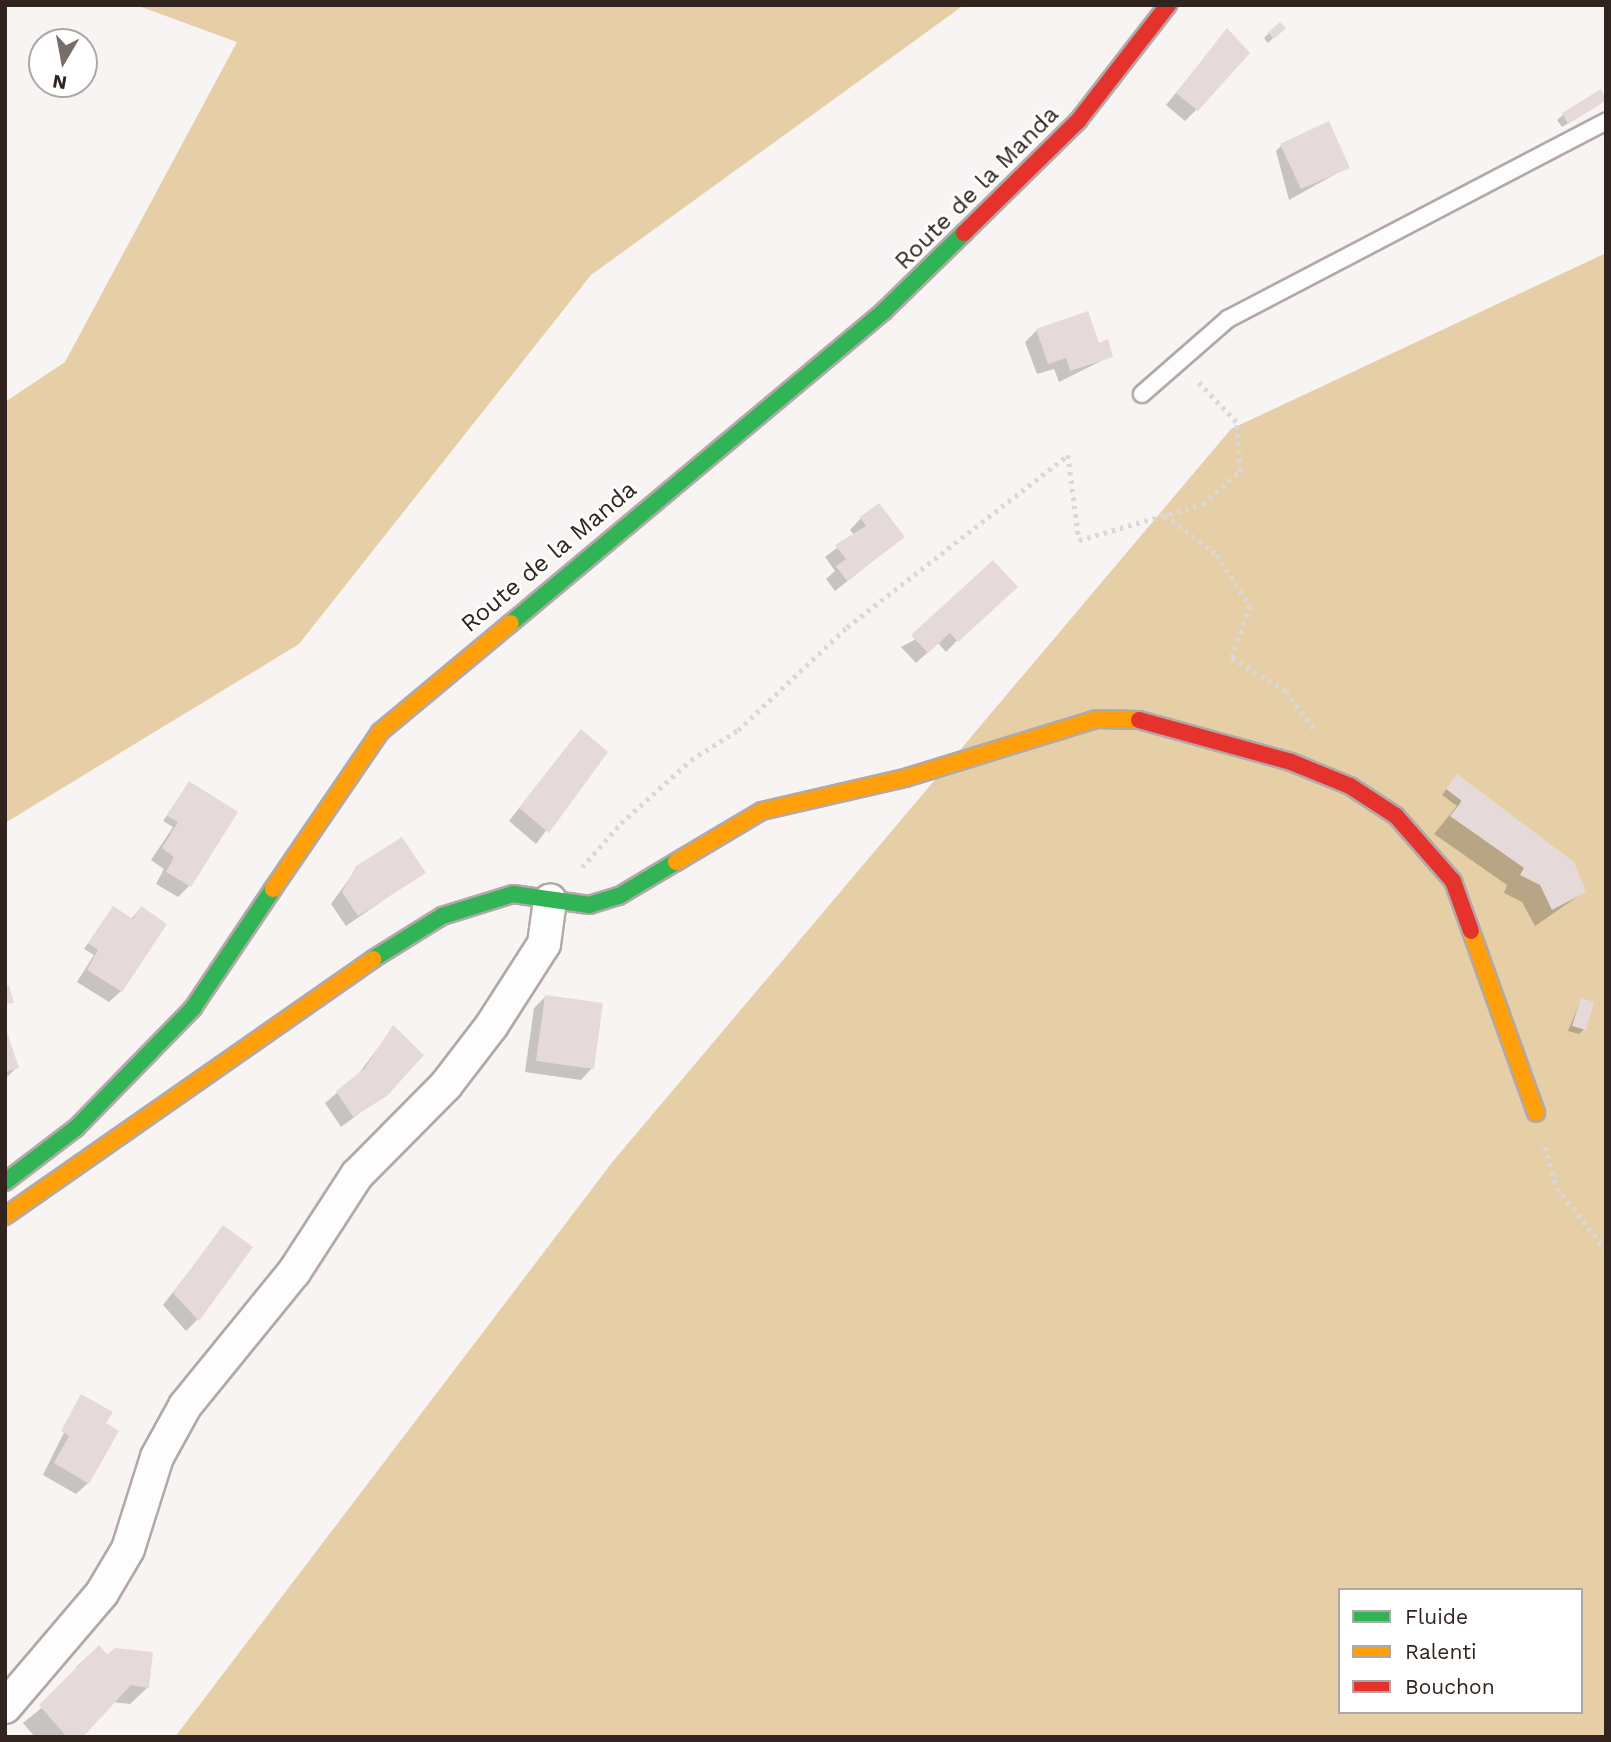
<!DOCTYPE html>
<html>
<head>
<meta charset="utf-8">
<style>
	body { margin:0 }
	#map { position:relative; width:1611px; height:1742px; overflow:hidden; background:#f8f4f3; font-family:"Work Sans",sans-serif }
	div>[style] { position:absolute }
	.forest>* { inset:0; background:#e6cfa7 }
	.shadow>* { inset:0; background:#0003 }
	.building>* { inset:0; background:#e5dad9 }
	.path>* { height:4.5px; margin-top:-2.25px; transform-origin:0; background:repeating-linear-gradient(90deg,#dad9d8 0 3.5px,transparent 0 8.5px) }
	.roads { filter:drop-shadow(2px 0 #b2a9a7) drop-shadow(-2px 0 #b2a9a7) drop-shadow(0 2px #b2a9a7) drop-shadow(0 -2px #b2a9a7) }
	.lane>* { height:16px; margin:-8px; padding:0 8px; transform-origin:8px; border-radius:8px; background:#fefdfd }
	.street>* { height:32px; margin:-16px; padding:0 16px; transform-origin:16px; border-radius:16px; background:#fefdfd }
	.fast>* { height:16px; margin:-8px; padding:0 8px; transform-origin:8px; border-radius:8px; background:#30b455 }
	.slow>* { height:16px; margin:-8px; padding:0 8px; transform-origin:8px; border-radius:8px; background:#ff9f0a }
	.jam>* { height:16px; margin:-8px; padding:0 8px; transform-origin:8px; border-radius:8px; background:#e5322d }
	span { translate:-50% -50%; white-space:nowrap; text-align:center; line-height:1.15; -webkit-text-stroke:5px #fff; paint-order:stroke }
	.street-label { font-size:24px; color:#31241f }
	.frame { position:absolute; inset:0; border:7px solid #31241f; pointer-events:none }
	.legend { position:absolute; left:1338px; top:1588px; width:245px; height:126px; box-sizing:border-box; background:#fff; border:2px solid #ada7a5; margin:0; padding:9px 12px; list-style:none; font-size:21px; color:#31241f }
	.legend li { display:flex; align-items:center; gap:14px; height:35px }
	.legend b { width:35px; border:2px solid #ada7a5 }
	.north { position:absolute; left:28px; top:28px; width:70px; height:70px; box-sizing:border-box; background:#fff; border:2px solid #ada7a5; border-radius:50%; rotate:190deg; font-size:19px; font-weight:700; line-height:28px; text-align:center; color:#31241f }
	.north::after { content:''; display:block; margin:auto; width:24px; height:32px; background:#776d69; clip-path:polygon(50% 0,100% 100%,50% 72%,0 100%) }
</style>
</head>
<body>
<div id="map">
	<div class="forest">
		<div style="clip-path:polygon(136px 5px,964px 5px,591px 275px,299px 644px,5px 823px,5px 402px,65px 362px,237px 42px)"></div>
		<div style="clip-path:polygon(evenodd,1606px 253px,1606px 1737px,175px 1737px,614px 1160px,1231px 429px,1606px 253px,1340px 1590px,1581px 1590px,1581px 1712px,1340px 1712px,1340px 1590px)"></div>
	</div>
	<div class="shadow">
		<div style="clip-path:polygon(1283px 28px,1268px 43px,1264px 38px,1269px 33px)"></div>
		<div style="clip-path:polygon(1227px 31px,1197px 109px,1185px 121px,1166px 105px)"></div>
		<div style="clip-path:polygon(1600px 91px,1605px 99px,1600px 104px,1562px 127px,1557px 120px,1563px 115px)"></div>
		<div style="clip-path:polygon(1281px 146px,1348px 167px,1289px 200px,1276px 151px)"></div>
		<div style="clip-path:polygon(1037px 330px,1099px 346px,1111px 356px,1059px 382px,1054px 369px,1037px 374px,1025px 342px)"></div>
		<div style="clip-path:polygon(861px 518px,903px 537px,835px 591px,826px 579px,835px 571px,825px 557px,854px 535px,850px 530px)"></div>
		<div style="clip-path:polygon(1004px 592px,946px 652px,938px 643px,916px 663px,901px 647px)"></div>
		<div style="clip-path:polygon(570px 743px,605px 752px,536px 844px,509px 821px)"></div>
		<div style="clip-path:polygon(1452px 782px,1470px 785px,1460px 802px,1584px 892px,1535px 926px,1522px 902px,1504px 893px,1507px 885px,1434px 834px,1457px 806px,1442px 795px)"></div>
		<div style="clip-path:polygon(189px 783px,189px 886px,178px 897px,156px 884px,164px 869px,151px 860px,173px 827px,163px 821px)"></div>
		<div style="clip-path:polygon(357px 868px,424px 872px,346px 926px,331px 904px)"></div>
		<div style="clip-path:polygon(113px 908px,130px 920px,141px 908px,121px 991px,109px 1002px,77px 982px,94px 955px,84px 949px)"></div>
		<div style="clip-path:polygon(545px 997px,592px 1068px,581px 1080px,525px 1072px,534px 1008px)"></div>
		<div style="clip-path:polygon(1581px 1000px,1584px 1029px,1579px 1034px,1568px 1031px)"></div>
		<div style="clip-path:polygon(393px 1028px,385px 1094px,341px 1127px,325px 1103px,357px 1076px)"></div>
		<div style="clip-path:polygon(5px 1033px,17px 1067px,5px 1079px)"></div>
		<div style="clip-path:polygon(223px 1228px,198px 1319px,186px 1331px,163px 1305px)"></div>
		<div style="clip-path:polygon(82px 1396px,105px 1422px,88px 1483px,76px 1494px,43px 1475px)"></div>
		<div style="clip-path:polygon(98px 1647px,148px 1687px,130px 1704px,112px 1702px,79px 1737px,35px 1737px,23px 1723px,82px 1675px,76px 1667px)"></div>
	</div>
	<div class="building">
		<div style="clip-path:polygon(1280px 22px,1286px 28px,1274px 39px,1268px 32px)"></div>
		<div style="clip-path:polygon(1227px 28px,1250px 53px,1198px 111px,1176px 93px)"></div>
		<div style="clip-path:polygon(1601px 89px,1606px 100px,1568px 124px,1562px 113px)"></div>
		<div style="clip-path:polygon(1329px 121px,1350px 168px,1301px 189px,1280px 144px)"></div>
		<div style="clip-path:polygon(1088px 311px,1099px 343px,1108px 339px,1113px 357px,1070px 371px,1066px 358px,1048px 364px,1036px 329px)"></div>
		<div style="clip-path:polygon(879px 503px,905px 537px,847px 581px,836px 566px,846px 559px,835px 545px,866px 526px,860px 517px)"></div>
		<div style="clip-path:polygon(993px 560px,1018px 587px,958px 642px,950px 633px,928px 653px,911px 635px)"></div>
		<div style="clip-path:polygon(581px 729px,608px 752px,549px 833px,519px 808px)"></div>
		<div style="clip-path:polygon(1457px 774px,1574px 862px,1586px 892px,1552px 910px,1540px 885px,1520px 875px,1524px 868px,1450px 816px,1462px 801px,1446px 789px)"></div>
		<div style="clip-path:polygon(189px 781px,238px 812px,191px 887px,166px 872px,174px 857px,162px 848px,178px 822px,167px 816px)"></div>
		<div style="clip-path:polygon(402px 837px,426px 873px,358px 916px,342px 892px,356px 866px)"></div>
		<div style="clip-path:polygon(113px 906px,133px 919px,141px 906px,167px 924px,122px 992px,87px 970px,98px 950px,88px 943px)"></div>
		<div style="clip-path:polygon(9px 985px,14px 1003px,5px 1004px,5px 986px)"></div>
		<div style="clip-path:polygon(545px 995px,603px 1003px,594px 1069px,536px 1061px)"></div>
		<div style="clip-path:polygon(1581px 998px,1594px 1002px,1586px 1030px,1572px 1026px)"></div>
		<div style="clip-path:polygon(393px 1025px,424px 1055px,387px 1096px,353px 1117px,336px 1091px,365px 1068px)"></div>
		<div style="clip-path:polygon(6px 1029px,19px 1068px,5px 1072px,5px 1030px)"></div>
		<div style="clip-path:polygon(223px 1225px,253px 1247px,199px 1321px,173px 1293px)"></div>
		<div style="clip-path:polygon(81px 1394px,113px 1412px,106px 1423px,119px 1431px,89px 1484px,54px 1463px,69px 1436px,61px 1431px)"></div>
		<div style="clip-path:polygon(99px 1645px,107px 1655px,115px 1648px,153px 1652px,149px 1688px,131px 1685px,83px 1737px,67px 1737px,39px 1705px)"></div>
	</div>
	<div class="path">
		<div style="left:1165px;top:515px;width:66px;rotate:37.6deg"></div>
		<div style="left:1217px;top:555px;width:61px;rotate:57.1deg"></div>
		<div style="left:1250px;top:606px;width:55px;rotate:109.1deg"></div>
		<div style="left:1232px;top:658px;width:63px;rotate:31.4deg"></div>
		<div style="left:1286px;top:691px;width:51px;rotate:53.8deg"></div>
		<div style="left:582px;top:867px;width:59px;rotate:-48.4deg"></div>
		<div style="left:621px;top:823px;width:94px;rotate:-42deg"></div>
		<div style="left:691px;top:760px;width:56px;rotate:-32.6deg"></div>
		<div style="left:738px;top:730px;width:150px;rotate:-43.4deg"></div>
		<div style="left:847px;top:627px;width:280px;rotate:-37.9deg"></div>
		<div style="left:1068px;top:455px;width:86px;rotate:82.6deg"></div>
		<div style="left:1079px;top:540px;width:129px;rotate:-16.2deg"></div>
		<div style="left:1203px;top:504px;width:50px;rotate:-41.7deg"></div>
		<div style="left:1240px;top:471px;width:49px;rotate:-94.7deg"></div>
		<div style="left:1236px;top:422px;width:58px;rotate:-133.6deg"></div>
		<div style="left:1545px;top:1147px;width:43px;rotate:73.7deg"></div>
		<div style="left:1557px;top:1188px;width:79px;rotate:51.7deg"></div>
	</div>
	<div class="roads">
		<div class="lane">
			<div style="left:1142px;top:394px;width:114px;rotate:-41.1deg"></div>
			<div style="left:1228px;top:319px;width:427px;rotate:-27.6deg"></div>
		</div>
		<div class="street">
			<div style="left:5px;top:1707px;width:150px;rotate:-49.6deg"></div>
			<div style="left:102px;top:1593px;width:51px;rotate:-59.4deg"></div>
			<div style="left:128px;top:1549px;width:96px;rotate:-72.5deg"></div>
			<div style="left:157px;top:1457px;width:58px;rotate:-61.2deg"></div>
			<div style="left:185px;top:1406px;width:173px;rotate:-50.9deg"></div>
			<div style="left:294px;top:1272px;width:116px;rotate:-57deg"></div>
			<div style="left:357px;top:1175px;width:127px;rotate:-45.3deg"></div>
			<div style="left:446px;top:1085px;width:76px;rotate:-52.5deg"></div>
			<div style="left:492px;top:1025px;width:96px;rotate:-57.3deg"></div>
			<div style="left:544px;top:944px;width:44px;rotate:-82.2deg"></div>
		</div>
		<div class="fast">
			<div style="left:511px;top:623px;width:486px;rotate:-39.9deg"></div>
			<div style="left:884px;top:311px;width:112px;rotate:-44.3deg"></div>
			<div style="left:373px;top:959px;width:81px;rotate:-31.9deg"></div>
			<div style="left:442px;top:916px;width:74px;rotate:-17.2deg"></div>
			<div style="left:513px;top:894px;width:77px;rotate:8.2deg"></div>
			<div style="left:589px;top:905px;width:31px;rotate:-17deg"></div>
			<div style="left:619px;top:896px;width:66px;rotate:-30.8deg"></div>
			<div style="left:5px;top:1182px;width:89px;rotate:-37.3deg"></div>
			<div style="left:76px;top:1128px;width:168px;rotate:-45.7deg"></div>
			<div style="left:193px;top:1008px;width:143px;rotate:-56.1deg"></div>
		</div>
		<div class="slow">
			<div style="left:676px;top:862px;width:100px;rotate:-30.7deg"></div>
			<div style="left:762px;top:811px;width:147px;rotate:-13deg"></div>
			<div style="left:905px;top:778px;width:201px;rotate:-17.1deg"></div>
			<div style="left:1097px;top:719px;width:42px;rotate:1.4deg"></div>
			<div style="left:273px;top:889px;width:190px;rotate:-55.7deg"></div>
			<div style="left:380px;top:732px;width:170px;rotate:-39.8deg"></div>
			<div style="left:1471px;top:931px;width:193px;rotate:70.3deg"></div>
			<div style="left:5px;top:1216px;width:449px;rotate:-34.9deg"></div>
		</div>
		<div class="jam">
			<div style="left:964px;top:233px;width:160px;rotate:-44.5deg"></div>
			<div style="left:1078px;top:121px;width:147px;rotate:-52.2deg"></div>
			<div style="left:1139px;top:720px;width:158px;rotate:15.4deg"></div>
			<div style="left:1291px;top:762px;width:64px;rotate:22.1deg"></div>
			<div style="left:1350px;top:786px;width:55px;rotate:33.1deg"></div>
			<div style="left:1396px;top:816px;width:86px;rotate:48.8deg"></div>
			<div style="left:1453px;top:881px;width:53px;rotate:70.2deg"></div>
		</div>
	</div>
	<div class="street-label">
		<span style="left:977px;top:188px;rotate:-45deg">Route de la Manda</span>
		<span style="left:549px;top:557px;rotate:-40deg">Route de la Manda</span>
	</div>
	<div class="frame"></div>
	<ul class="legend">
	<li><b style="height:9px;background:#30b455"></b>Fluide</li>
	<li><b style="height:9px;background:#ff9f0a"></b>Ralenti</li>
	<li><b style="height:9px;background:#e5322d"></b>Bouchon</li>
	</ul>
	<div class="north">N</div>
</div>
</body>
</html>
